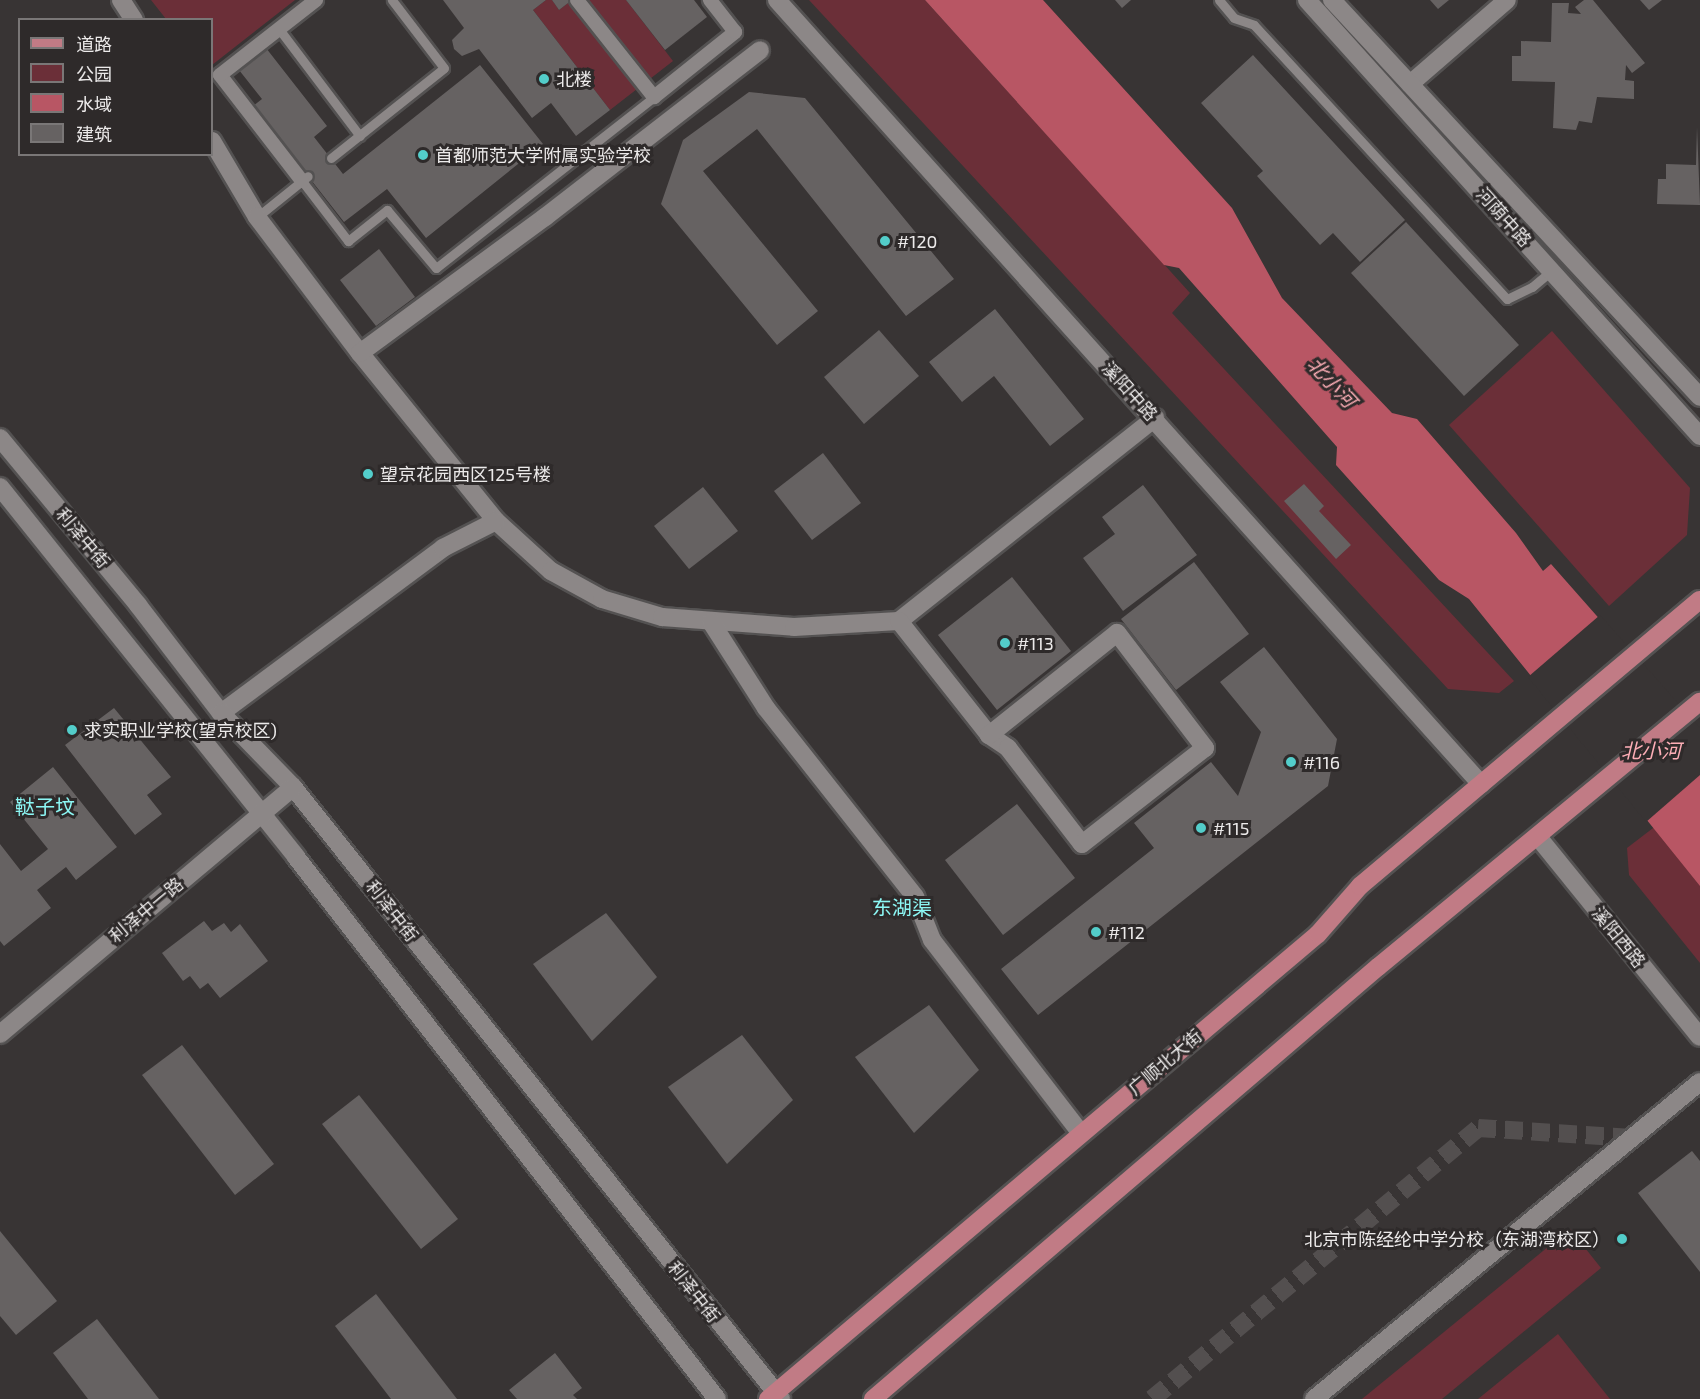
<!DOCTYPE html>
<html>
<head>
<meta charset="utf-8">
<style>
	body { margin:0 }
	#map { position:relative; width:1700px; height:1399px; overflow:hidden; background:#383434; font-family:"Exo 2","Noto Sans SC",sans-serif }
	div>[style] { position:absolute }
	.green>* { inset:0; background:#6b2f38 }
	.water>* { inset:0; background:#b85664 }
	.pier>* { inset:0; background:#383434 }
	.building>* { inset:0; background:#666262 }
	.minor-tunnel>* { height:18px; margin-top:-9px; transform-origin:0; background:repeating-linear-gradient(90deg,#534f4f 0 18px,transparent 0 27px) }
	.roads { filter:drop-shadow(2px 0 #545252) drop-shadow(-2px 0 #545252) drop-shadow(0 2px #545252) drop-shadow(0 -2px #545252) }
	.service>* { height:9px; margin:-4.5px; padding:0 4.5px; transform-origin:4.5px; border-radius:4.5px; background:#8c8787 }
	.pedestrian>* { height:14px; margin:-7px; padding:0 7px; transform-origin:7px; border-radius:7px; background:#8c8787 }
	.minor>* { height:18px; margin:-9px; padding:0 9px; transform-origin:9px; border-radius:9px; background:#8c8787 }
	.tertiary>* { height:18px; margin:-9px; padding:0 9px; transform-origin:9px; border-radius:9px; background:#8c8787 }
	.primary>* { height:18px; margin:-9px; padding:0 9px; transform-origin:9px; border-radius:9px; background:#c17b85 }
	.dots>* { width:16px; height:16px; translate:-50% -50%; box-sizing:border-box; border:3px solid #2e2a2a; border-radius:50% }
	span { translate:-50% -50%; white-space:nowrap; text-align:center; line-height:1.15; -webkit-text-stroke:6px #2e2a2a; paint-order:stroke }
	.poi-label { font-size:18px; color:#eceaea }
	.left { translate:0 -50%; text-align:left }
	.right { translate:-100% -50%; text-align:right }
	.street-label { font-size:18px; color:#eceaea }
	.water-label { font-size:20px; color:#fdaeb6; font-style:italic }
	.neighbourhood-label { font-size:20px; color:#8cf7f4 }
	.legend { position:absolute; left:18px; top:18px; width:195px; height:138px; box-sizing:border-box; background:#2e2a2a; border:2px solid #7a7777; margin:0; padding:8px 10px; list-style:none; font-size:18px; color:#eceaea }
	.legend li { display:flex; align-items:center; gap:12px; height:30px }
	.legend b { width:30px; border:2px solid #7a7777 }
</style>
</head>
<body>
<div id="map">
	<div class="green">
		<div style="clip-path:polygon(151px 0,295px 0,212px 65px,212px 20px,166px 19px)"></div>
		<div style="clip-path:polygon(546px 0,552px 0,559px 10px,572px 0,626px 0,673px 61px,610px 110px,533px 10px)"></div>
		<div style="clip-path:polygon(809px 0,925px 0,1190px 293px,1172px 313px,1514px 681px,1499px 693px,1448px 689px)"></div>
		<div style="clip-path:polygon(1552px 331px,1690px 488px,1687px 535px,1609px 606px,1449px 425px)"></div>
		<div style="clip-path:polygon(1700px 792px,1700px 963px,1629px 875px,1627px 848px)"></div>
		<div style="clip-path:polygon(1570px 1229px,1601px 1268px,1442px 1399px,1362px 1399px)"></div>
		<div style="clip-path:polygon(1558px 1334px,1610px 1399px,1478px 1399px)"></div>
	</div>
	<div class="water">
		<div style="clip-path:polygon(925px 0,1043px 0,1232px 208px,1282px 298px,1392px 413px,1417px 419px,1516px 533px,1543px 571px,1551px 564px,1700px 733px,1700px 886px,1469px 599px,1439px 580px,1336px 465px,1337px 447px,1179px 268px,1164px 265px)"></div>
	</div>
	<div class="pier">
		<div style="clip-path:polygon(1600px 615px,1700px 728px,1700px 775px,1646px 822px,1528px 677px)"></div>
	</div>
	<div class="building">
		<div style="clip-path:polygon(443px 0,546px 0,533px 10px,610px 110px,576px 136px,551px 103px,532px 118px,479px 49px,462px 56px,454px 49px,452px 40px,464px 28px)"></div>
		<div style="clip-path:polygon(552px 0,572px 0,559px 10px)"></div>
		<div style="clip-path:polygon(626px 0,694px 0,707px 17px,665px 50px)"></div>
		<div style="clip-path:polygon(1115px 0,1131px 0,1122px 8px)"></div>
		<div style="clip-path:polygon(1430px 0,1449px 0,1438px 9px)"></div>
		<div style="clip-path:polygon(1584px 0,1593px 0,1645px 63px,1632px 73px,1626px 65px,1625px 80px,1634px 81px,1634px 99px,1597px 97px,1592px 123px,1579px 121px,1576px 130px,1553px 128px,1555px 82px,1512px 81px,1512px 56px,1521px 56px,1521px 41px,1551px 42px,1552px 3px,1569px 3px,1568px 13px,1581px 14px,1575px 7px)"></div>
		<div style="clip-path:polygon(1640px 0,1662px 0,1649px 10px)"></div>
		<div style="clip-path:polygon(266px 48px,327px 126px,314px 137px,343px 174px,480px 65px,543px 144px,426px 238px,387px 189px,344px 222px,253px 106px,262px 99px,239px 70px)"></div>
		<div style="clip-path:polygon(1253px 55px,1405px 220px,1360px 262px,1333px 233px,1320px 245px,1257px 176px,1263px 171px,1201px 103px)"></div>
		<div style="clip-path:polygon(749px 92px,805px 98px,954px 279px,906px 316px,757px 129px,703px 171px,818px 311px,777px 345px,661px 204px,683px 140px)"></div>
		<div style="clip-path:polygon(1697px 127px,1700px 205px,1657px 204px,1658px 179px,1666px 179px,1666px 164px,1696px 165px)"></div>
		<div style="clip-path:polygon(1406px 222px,1519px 345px,1464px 396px,1351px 273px)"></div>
		<div style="clip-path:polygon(379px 249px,415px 297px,376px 326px,340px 280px)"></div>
		<div style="clip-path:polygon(995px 309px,1084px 419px,1050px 446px,994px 376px,962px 402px,929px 362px)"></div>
		<div style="clip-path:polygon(879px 330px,919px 376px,864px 424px,824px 377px)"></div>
		<div style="clip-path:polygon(823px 453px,861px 503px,812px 540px,774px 491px)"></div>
		<div style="clip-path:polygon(1304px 484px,1324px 506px,1319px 511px,1351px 545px,1336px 559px,1284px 501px)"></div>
		<div style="clip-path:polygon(1143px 485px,1197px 555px,1123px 611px,1083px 558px,1115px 534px,1102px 517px)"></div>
		<div style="clip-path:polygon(703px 487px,738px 531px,689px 569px,654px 526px)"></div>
		<div style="clip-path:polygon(1194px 562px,1249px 634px,1176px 690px,1121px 619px)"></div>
		<div style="clip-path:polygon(1012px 577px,1071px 651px,997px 710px,938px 635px)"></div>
		<div style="clip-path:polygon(1264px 647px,1337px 739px,1328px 786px,1038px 1015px,1001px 969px,1154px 848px,1134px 823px,1211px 762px,1238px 796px,1261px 732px,1220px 682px)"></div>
		<div style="clip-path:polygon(114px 708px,171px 777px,147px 795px,162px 814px,135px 835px,65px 745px)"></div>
		<div style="clip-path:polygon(53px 767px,117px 847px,76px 880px,66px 867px,37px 890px,51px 908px,4px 946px,0 941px,0 844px,21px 871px,48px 849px,10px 802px)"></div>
		<div style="clip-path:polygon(1017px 804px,1075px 878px,1003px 935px,945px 860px)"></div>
		<div style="clip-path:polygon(606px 913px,657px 977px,592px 1041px,533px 964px)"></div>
		<div style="clip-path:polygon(204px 921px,212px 931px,224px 923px,231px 932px,240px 924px,268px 961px,220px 998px,208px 983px,200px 989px,190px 976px,183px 981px,162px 953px)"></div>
		<div style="clip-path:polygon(929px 1005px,979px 1070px,914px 1133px,855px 1057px)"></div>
		<div style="clip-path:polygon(742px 1035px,793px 1100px,727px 1164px,668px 1087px)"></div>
		<div style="clip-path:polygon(182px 1045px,274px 1164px,235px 1195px,142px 1075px)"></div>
		<div style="clip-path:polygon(359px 1095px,458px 1219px,421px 1249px,322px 1124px)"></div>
		<div style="clip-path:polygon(1692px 1151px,1700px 1161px,1700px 1272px,1638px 1193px)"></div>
		<div style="clip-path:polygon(0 1231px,57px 1301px,16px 1335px,0 1316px)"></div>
		<div style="clip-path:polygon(376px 1294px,457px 1399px,391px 1399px,335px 1326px)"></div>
		<div style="clip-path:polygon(97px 1319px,159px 1399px,88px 1399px,53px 1353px)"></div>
		<div style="clip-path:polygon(555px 1353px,582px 1388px,573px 1395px,577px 1399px,517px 1399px,509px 1390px)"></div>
	</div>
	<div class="minor-tunnel">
		<div style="left:1152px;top:1399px;width:424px;rotate:-39.7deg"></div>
		<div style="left:1478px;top:1128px;width:154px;rotate:3.7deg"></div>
	</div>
	<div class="roads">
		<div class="service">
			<div style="left:1219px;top:0;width:23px;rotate:50deg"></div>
			<div style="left:1234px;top:18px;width:21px;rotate:19deg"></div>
			<div style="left:1254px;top:25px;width:373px;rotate:47.3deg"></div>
			<div style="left:1507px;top:299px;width:28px;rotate:-26deg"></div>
			<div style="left:1532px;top:287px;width:26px;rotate:-40deg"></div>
			<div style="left:279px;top:29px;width:134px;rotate:52.9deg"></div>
			<div style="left:331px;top:158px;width:144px;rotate:-38.5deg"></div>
			<div style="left:444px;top:68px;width:86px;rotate:-127.4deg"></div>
			<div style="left:302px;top:181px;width:76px;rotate:52.5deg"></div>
			<div style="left:348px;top:241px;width:50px;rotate:-38.5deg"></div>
			<div style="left:387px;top:210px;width:76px;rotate:49.8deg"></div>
			<div style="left:436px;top:268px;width:277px;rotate:-38.1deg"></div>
			<div style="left:257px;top:217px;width:65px;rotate:-38.8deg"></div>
		</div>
		<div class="pedestrian">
			<div style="left:577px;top:0;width:124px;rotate:51.6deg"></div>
			<div style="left:654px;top:97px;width:104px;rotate:-38.7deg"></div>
			<div style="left:735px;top:32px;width:41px;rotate:-128deg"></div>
			<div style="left:302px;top:181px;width:134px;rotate:-127.7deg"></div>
			<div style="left:220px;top:75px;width:122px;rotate:-38deg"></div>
		</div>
		<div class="minor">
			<div style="left:121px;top:0;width:24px;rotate:57deg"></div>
			<div style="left:1410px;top:84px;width:128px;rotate:-40.9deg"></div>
			<div style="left:212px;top:141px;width:88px;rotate:59.4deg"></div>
			<div style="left:257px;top:217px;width:171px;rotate:52.9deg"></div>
			<div style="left:360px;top:353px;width:216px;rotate:51deg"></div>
			<div style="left:496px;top:521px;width:74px;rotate:42.3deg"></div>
			<div style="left:551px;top:571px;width:58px;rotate:28.8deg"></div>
			<div style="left:602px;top:599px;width:63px;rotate:16.7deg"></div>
			<div style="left:662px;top:617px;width:132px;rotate:4.3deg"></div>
			<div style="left:794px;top:627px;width:105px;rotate:-3.3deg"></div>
			<div style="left:899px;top:621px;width:327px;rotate:-38.4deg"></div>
			<div style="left:360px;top:353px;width:230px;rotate:-36.3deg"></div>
			<div style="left:545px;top:217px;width:272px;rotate:-37.8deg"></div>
			<div style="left:899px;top:621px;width:145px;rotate:51.7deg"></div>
			<div style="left:989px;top:735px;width:23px;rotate:34deg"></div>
			<div style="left:1008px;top:748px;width:121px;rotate:52.4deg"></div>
			<div style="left:1082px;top:844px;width:156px;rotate:-38deg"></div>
			<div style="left:1205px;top:748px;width:145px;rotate:-127.4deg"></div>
			<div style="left:1117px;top:633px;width:164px;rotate:141.4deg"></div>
			<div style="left:711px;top:622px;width:102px;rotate:57.4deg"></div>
			<div style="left:766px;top:708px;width:241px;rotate:51.7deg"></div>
			<div style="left:915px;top:897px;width:46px;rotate:68.4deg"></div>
			<div style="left:932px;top:940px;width:242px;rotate:52.4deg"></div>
			<div style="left:221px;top:713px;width:277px;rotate:-36.6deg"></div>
			<div style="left:443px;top:548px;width:59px;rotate:-27deg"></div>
			<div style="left:1538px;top:837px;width:257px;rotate:51deg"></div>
			<div style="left:1314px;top:1399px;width:499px;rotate:-39.4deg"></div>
		</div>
		<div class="tertiary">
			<div style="left:777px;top:0;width:1054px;rotate:48.08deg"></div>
			<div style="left:1307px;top:0;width:587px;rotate:47.97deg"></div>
			<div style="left:1332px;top:0;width:541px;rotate:47.17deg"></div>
			<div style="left:0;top:438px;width:217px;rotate:50.4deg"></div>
			<div style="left:138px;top:605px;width:136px;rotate:52.5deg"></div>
			<div style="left:221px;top:713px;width:103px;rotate:45.8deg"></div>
			<div style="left:293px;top:787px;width:783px;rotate:51.43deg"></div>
			<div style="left:0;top:487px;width:474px;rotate:51.3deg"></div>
			<div style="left:296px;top:857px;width:686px;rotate:52.16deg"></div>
			<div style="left:0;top:1034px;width:383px;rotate:-40.1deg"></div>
		</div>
		<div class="primary">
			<div style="left:768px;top:1399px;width:720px;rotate:-40.21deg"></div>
			<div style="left:1318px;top:934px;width:64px;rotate:-48.8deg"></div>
			<div style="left:1360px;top:886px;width:444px;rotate:-40.1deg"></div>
			<div style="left:873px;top:1399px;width:665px;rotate:-40.55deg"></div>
			<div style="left:1378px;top:967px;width:417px;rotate:-39.5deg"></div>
		</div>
	</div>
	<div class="dots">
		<div style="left:544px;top:79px;background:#53cdca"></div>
		<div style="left:423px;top:155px;background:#53cdca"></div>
		<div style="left:885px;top:241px;background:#53cdca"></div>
		<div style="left:368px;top:474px;background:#53cdca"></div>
		<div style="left:1005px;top:643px;background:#53cdca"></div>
		<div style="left:72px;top:730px;background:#53cdca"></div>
		<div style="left:1291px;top:762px;background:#53cdca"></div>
		<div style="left:1201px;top:828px;background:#53cdca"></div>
		<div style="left:1096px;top:932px;background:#53cdca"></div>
		<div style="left:1622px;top:1239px;background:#53cdca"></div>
	</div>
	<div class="poi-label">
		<span class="left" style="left:556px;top:79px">北楼</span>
		<span class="left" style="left:435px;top:155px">首都师范大学附属实验学校</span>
		<span class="left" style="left:897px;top:241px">#120</span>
		<span class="left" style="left:380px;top:474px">望京花园西区125号楼</span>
		<span class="left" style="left:1017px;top:643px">#113</span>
		<span class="left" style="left:84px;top:730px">求实职业学校(望京校区)</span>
		<span class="left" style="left:1303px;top:762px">#116</span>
		<span class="left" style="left:1213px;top:828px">#115</span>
		<span class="left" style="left:1108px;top:932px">#112</span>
		<span class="right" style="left:1610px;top:1239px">北京市陈经纶中学分校（东湖湾校区）</span>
	</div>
	<div class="street-label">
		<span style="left:1504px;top:217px;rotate:48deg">河荫中路</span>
		<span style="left:1130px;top:391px;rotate:48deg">溪阳中路</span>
		<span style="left:83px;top:538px;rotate:50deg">利泽中街</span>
		<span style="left:146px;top:910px;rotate:-40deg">利泽中一路</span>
		<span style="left:392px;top:911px;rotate:52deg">利泽中街</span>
		<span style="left:1619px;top:937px;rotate:51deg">溪阳西路</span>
		<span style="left:1165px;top:1062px;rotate:-40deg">广顺北大街</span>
		<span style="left:694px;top:1292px;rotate:52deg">利泽中街</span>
	</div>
	<div class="water-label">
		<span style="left:1332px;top:382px;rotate:47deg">北小河</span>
		<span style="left:1651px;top:750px">北小河</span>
	</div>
	<div class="neighbourhood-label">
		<span style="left:45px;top:806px">鞑子坟</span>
		<span style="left:902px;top:907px">东湖渠</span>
	</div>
	<ul class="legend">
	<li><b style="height:8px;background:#c17b85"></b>道路</li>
	<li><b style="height:16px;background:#6b2f38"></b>公园</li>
	<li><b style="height:16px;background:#b85664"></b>水域</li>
	<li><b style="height:16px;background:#666262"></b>建筑</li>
	</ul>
</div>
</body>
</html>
